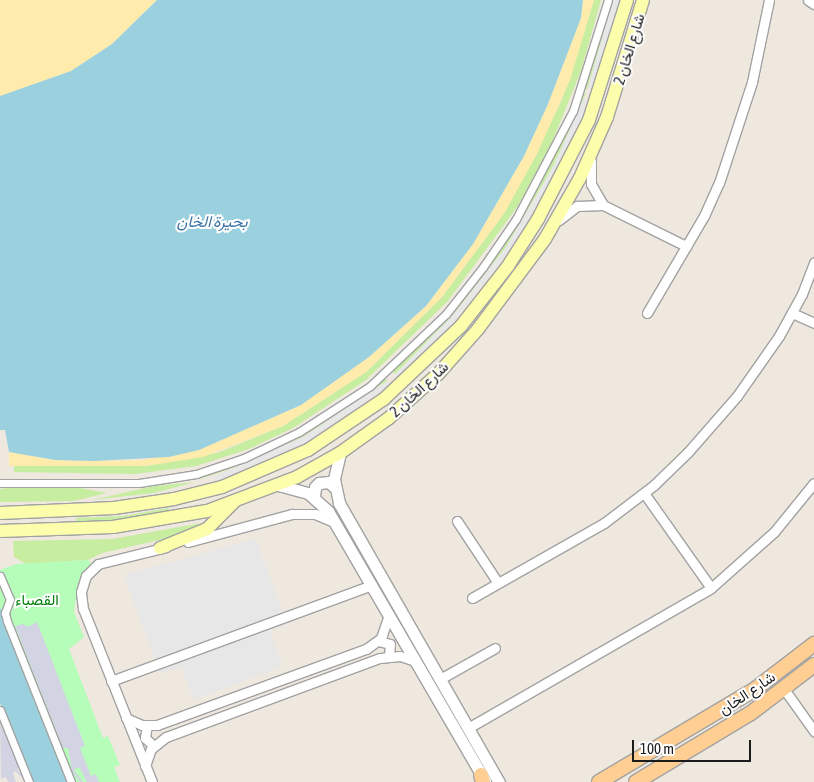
<!DOCTYPE html>
<html>
<head>
<meta charset="utf-8">
<style>
	body { margin:0 }
	#map { position:relative; width:814px; height:782px; overflow:hidden; background:#eee8df; font-family:"Asap Condensed",Vazirmatn,sans-serif }
	div>[style] { position:absolute }
	.grass>* { inset:0; background:#c7eda0 }
	.sand>* { inset:0; background:#ffecac }
	.park>* { inset:0; background:#b6fdba }
	.parking>* { inset:0; background:#e7e7e7 }
	.plaza>* { inset:0; background:#d3d4e3 }
	.water>* { inset:0; background:#9bd1df }
	.roads { filter:drop-shadow(1px 0 #a2a2a2) drop-shadow(-1px 0 #a2a2a2) drop-shadow(0 1px #a2a2a2) drop-shadow(0 -1px #a2a2a2) }
	.pedestrian>* { height:7px; margin:-3.5px; padding:0 3.5px; transform-origin:3.5px; border-radius:3.5px; background:#fff }
	.minor>* { height:9px; margin:-4.5px; padding:0 4.5px; transform-origin:4.5px; border-radius:4.5px; background:#fff }
	.tertiary>* { height:11px; margin:-5.5px; padding:0 5.5px; transform-origin:5.5px; border-radius:5.5px; background:#fff }
	.secondary>* { height:12px; margin:-6px; padding:0 6px; transform-origin:6px; border-radius:6px; background:#fcfeac }
	.primary>* { height:14px; margin:-7px; padding:0 7px; transform-origin:7px; border-radius:7px; background:#ffce93 }
	span { translate:-50% -50%; white-space:nowrap; text-align:center; line-height:1.15; -webkit-text-stroke:4px #fff; paint-order:stroke }
	.street-label { font-size:15px; color:#1b1b1b }
	.park-label { font-size:15px; color:#037f0a }
	.water-label { font-size:16px; color:#3f76a8; font-style:italic }
	.scale { position:absolute; left:632px; top:740px; width:119px; height:22px; box-sizing:border-box; border:2px solid #1b1b1b; border-top:0; padding-left:6px; font-size:15px; line-height:18px; white-space:nowrap; color:#1b1b1b; -webkit-text-stroke:4px #fff; paint-order:stroke }
</style>
</head>
<body>
<div id="map">
	<div class="grass">
		<div style="clip-path:polygon(594px 0,601px 0,581px 71px,553px 140px,518px 206px,448px 301px,366px 380px,293px 428px,249px 449px,196px 466px,135px 474px,14px 472px,14px 466px,146px 466px,217px 453px,283px 426px,366px 372px,442px 297px,505px 212px,561px 102px)"></div>
		<div style="clip-path:polygon(610px 0,613px 0,602px 42px,587px 90px,583px 88px)"></div>
		<div style="clip-path:polygon(582px 92px,586px 93px,555px 163px,506px 247px,446px 324px,395px 374px,392px 371px,449px 315px,505px 243px,550px 166px)"></div>
		<div style="clip-path:polygon(385px 378px,387px 381px,366px 398px,303px 437px,248px 463px,200px 479px,199px 474px,263px 453px,311px 429px)"></div>
		<div style="clip-path:polygon(195px 482px,154px 493px,92px 500px,154px 486px)"></div>
		<div style="clip-path:polygon(24px 486px,74px 487px,107px 493px,74px 501px,0 502px,0 489px)"></div>
		<div style="clip-path:polygon(169px 508px,170px 512px,123px 520px,76px 522px,76px 518px,123px 516px)"></div>
		<div style="clip-path:polygon(202px 523px,204px 525px,172px 537px,102px 553px,88px 560px,26px 564px,14px 557px,13px 541px,112px 539px)"></div>
	</div>
	<div class="sand">
		<div style="clip-path:polygon(0 0,157px 0,112px 44px,71px 71px,0 96px)"></div>
		<div style="clip-path:polygon(583px 0,594px 0,570px 80px,537px 154px,505px 212px,442px 297px,366px 372px,283px 426px,203px 457px,146px 466px,9px 466px,9px 452px,55px 460px,94px 461px,141px 460px,199px 450px,301px 405px,369px 357px,426px 306px,473px 244px,524px 156px,548px 104px,581px 18px)"></div>
	</div>
	<div class="park">
		<div style="clip-path:polygon(88px 560px,91px 563px,78px 583px,74px 612px,84px 637px,69px 649px,103px 738px,108px 736px,120px 765px,114px 767px,120px 782px,68px 782px,0 607px,0 570px,16px 564px)"></div>
	</div>
	<div class="parking">
		<div style="clip-path:polygon(613px 0,620px 0,617px 16px,595px 88px,587px 90px)"></div>
		<div style="clip-path:polygon(584px 99px,590px 99px,568px 151px,512px 248px,442px 336px,402px 376px,395px 374px,456px 312px,506px 247px,549px 175px)"></div>
		<div style="clip-path:polygon(385px 382px,392px 384px,299px 447px,238px 474px,217px 481px,211px 478px,303px 437px)"></div>
		<div style="clip-path:polygon(256px 539px,287px 624px,270px 631px,283px 666px,194px 700px,181px 667px,160px 674px,124px 575px)"></div>
	</div>
	<div class="plaza">
		<div style="clip-path:polygon(37px 622px,85px 746px,80px 748px,91px 776px,96px 774px,99px 782px,87px 782px,79px 767px,74px 770px,83px 782px,80px 782px,72px 771px,68px 748px,63px 748px,15px 626px,23px 624px,28px 627px)"></div>
		<div style="clip-path:polygon(0 717px,21px 767px,17px 769px,27px 782px,15px 771px,13px 773px,16px 782px,8px 782px,6px 777px,1px 779px)"></div>
	</div>
	<div class="water">
		<div style="clip-path:polygon(157px 0,583px 0,581px 18px,548px 104px,524px 156px,473px 244px,426px 306px,369px 357px,301px 405px,199px 450px,169px 457px,94px 461px,55px 460px,9px 452px,5px 430px,0 430px,0 96px,71px 71px,112px 44px)"></div>
		<div style="clip-path:polygon(0 607px,29px 680px,68px 782px,30px 782px,24px 766px,0 703px)"></div>
	</div>
	<div class="roads">
		<div class="pedestrian">
			<div style="left:0;top:483px;width:139px"></div>
			<div style="left:139px;top:483px;width:58px;rotate:-9deg"></div>
			<div style="left:196px;top:474px;width:51px;rotate:-18.4deg"></div>
			<div style="left:244px;top:458px;width:61px;rotate:-25.3deg"></div>
			<div style="left:299px;top:432px;width:85px;rotate:-32.9deg"></div>
			<div style="left:370px;top:386px;width:105px;rotate:-43.5deg"></div>
			<div style="left:446px;top:314px;width:60px;rotate:-51.8deg"></div>
			<div style="left:483px;top:267px;width:58px;rotate:-55.5deg"></div>
			<div style="left:516px;top:219px;width:122px;rotate:-62.2deg"></div>
			<div style="left:573px;top:111px;width:116px;rotate:-72.5deg"></div>
			<div style="left:0;top:576px;width:25px;rotate:67deg"></div>
			<div style="left:10px;top:599px;width:15px;rotate:110deg"></div>
			<div style="left:5px;top:613px;width:8px;rotate:76deg"></div>
			<div style="left:7px;top:621px;width:173px;rotate:68.3deg"></div>
			<div style="left:0;top:710px;width:78px;rotate:68.1deg"></div>
		</div>
		<div class="minor">
			<div style="left:808px;top:0;width:7px;rotate:34deg"></div>
			<div style="left:591px;top:161px;width:23px;rotate:90deg"></div>
			<div style="left:591px;top:184px;width:24px;rotate:60deg"></div>
			<div style="left:559px;top:220px;width:23px;rotate:-38deg"></div>
			<div style="left:577px;top:206px;width:26px;rotate:-2deg"></div>
			<div style="left:603px;top:205px;width:93px;rotate:26.3deg"></div>
			<div style="left:647px;top:313px;width:113px;rotate:-59.6deg"></div>
			<div style="left:704px;top:216px;width:36px;rotate:-66deg"></div>
			<div style="left:719px;top:183px;width:106px;rotate:-71.9deg"></div>
			<div style="left:752px;top:82px;width:84px;rotate:-78.3deg"></div>
			<div style="left:792px;top:313px;width:24px;rotate:24deg"></div>
			<div style="left:644px;top:493px;width:116px;rotate:54.8deg"></div>
			<div style="left:457px;top:521px;width:74px;rotate:56.5deg"></div>
			<div style="left:188px;top:542px;width:108px;rotate:-15.1deg"></div>
			<div style="left:292px;top:514px;width:23px"></div>
			<div style="left:315px;top:514px;width:21px;rotate:23deg"></div>
			<div style="left:472px;top:598px;width:152px;rotate:-29.6deg"></div>
			<div style="left:604px;top:523px;width:63px;rotate:-37.2deg"></div>
			<div style="left:654px;top:485px;width:47px;rotate:-44.1deg"></div>
			<div style="left:688px;top:452px;width:74px;rotate:-48.8deg"></div>
			<div style="left:737px;top:396px;width:73px;rotate:-55deg"></div>
			<div style="left:779px;top:336px;width:48px;rotate:-61.3deg"></div>
			<div style="left:802px;top:294px;width:34px;rotate:-69deg"></div>
			<div style="left:378px;top:641px;width:12px;rotate:14deg"></div>
			<div style="left:390px;top:644px;width:12px;rotate:95deg"></div>
			<div style="left:440px;top:679px;width:63px;rotate:-29.4deg"></div>
			<div style="left:111px;top:681px;width:278px;rotate:-20.2deg"></div>
			<div style="left:784px;top:689px;width:52px;rotate:54.5deg"></div>
			<div style="left:126px;top:718px;width:17px;rotate:24deg"></div>
			<div style="left:142px;top:725px;width:15px"></div>
			<div style="left:157px;top:725px;width:222px;rotate:-20deg"></div>
			<div style="left:366px;top:649px;width:19px;rotate:-36deg"></div>
			<div style="left:381px;top:638px;width:24px;rotate:-71deg"></div>
			<div style="left:147px;top:725px;width:13px;rotate:99deg"></div>
			<div style="left:145px;top:738px;width:12px;rotate:42deg"></div>
			<div style="left:468px;top:728px;width:280px;rotate:-29.9deg"></div>
			<div style="left:711px;top:588px;width:84px;rotate:-41.6deg"></div>
			<div style="left:774px;top:532px;width:63px;rotate:-50.8deg"></div>
			<div style="left:145px;top:766px;width:18px;rotate:-71deg"></div>
			<div style="left:151px;top:749px;width:19px;rotate:-39deg"></div>
			<div style="left:166px;top:737px;width:228px;rotate:-20.3deg"></div>
			<div style="left:380px;top:658px;width:20px;rotate:-6deg"></div>
			<div style="left:400px;top:656px;width:16px;rotate:18deg"></div>
			<div style="left:152px;top:782px;width:186px;rotate:-111.7deg"></div>
			<div style="left:83px;top:609px;width:17px;rotate:-97deg"></div>
			<div style="left:81px;top:592px;width:17px;rotate:-73deg"></div>
			<div style="left:86px;top:576px;width:17px;rotate:-45deg"></div>
			<div style="left:98px;top:564px;width:70px;rotate:-14deg"></div>
		</div>
		<div class="tertiary">
			<div style="left:340px;top:453px;width:27px;rotate:103deg"></div>
			<div style="left:334px;top:479px;width:25px;rotate:78deg"></div>
			<div style="left:339px;top:503px;width:322px;rotate:60.2deg"></div>
			<div style="left:278px;top:485px;width:31px;rotate:15deg"></div>
			<div style="left:308px;top:493px;width:27px;rotate:42deg"></div>
			<div style="left:328px;top:511px;width:312px;rotate:59.8deg"></div>
			<div style="left:314px;top:497px;width:10px;rotate:-84deg"></div>
			<div style="left:315px;top:487px;width:6px;rotate:-45deg"></div>
			<div style="left:319px;top:483px;width:10px;rotate:-6deg"></div>
			<div style="left:329px;top:482px;width:7px;rotate:45deg"></div>
		</div>
		<div class="secondary">
			<div style="left:0;top:513px;width:114px;rotate:-2.5deg"></div>
			<div style="left:114px;top:508px;width:61px;rotate:-8.5deg"></div>
			<div style="left:174px;top:499px;width:49px;rotate:-14deg"></div>
			<div style="left:222px;top:487px;width:94px;rotate:-23.3deg"></div>
			<div style="left:308px;top:450px;width:92px;rotate:-33.9deg"></div>
			<div style="left:384px;top:399px;width:106px;rotate:-43.5deg"></div>
			<div style="left:461px;top:326px;width:76px;rotate:-51.9deg"></div>
			<div style="left:508px;top:266px;width:56px;rotate:-57.4deg"></div>
			<div style="left:538px;top:219px;width:111px;rotate:-62.7deg"></div>
			<div style="left:589px;top:120px;width:126px;rotate:-72.4deg"></div>
			<div style="left:0;top:531px;width:113px;rotate:-2deg"></div>
			<div style="left:113px;top:527px;width:95px;rotate:-9.7deg"></div>
			<div style="left:207px;top:511px;width:96px;rotate:-20.7deg"></div>
			<div style="left:297px;top:477px;width:49px;rotate:-29.2deg"></div>
			<div style="left:340px;top:453px;width:60px;rotate:-35.5deg"></div>
			<div style="left:389px;top:418px;width:67px;rotate:-42deg"></div>
			<div style="left:439px;top:373px;width:59px;rotate:-48.4deg"></div>
			<div style="left:478px;top:329px;width:112px;rotate:-53.3deg"></div>
			<div style="left:545px;top:239px;width:70px;rotate:-60.2deg"></div>
			<div style="left:580px;top:178px;width:67px;rotate:-66.1deg"></div>
			<div style="left:607px;top:117px;width:122px;rotate:-72.9deg"></div>
			<div style="left:160px;top:548px;width:51px;rotate:-22deg"></div>
			<div style="left:207px;top:529px;width:38px;rotate:-45deg"></div>
		</div>
		<div class="primary">
			<div style="left:481px;top:775px;width:7px;rotate:74deg"></div>
			<div style="left:599px;top:782px;width:180px;rotate:-30.7deg"></div>
			<div style="left:754px;top:690px;width:76px;rotate:-37.5deg"></div>
			<div style="left:636px;top:782px;width:134px;rotate:-31deg"></div>
			<div style="left:751px;top:713px;width:79px;rotate:-37.3deg"></div>
		</div>
	</div>
	<div class="street-label">
		<span style="left:629px;top:49px;rotate:-73deg">شارع الخان 2</span>
		<span style="left:419px;top:389px;rotate:-43deg">شارع الخان 2</span>
		<span style="left:747px;top:693px;rotate:-34deg">شارع الخان</span>
	</div>
	<div class="park-label">
		<span style="left:37px;top:600px">القصباء</span>
	</div>
	<div class="water-label">
		<span style="left:212px;top:221px">بحيرة الخان</span>
	</div>
	<div class="scale">100 m</div>
</div>
</body>
</html>
